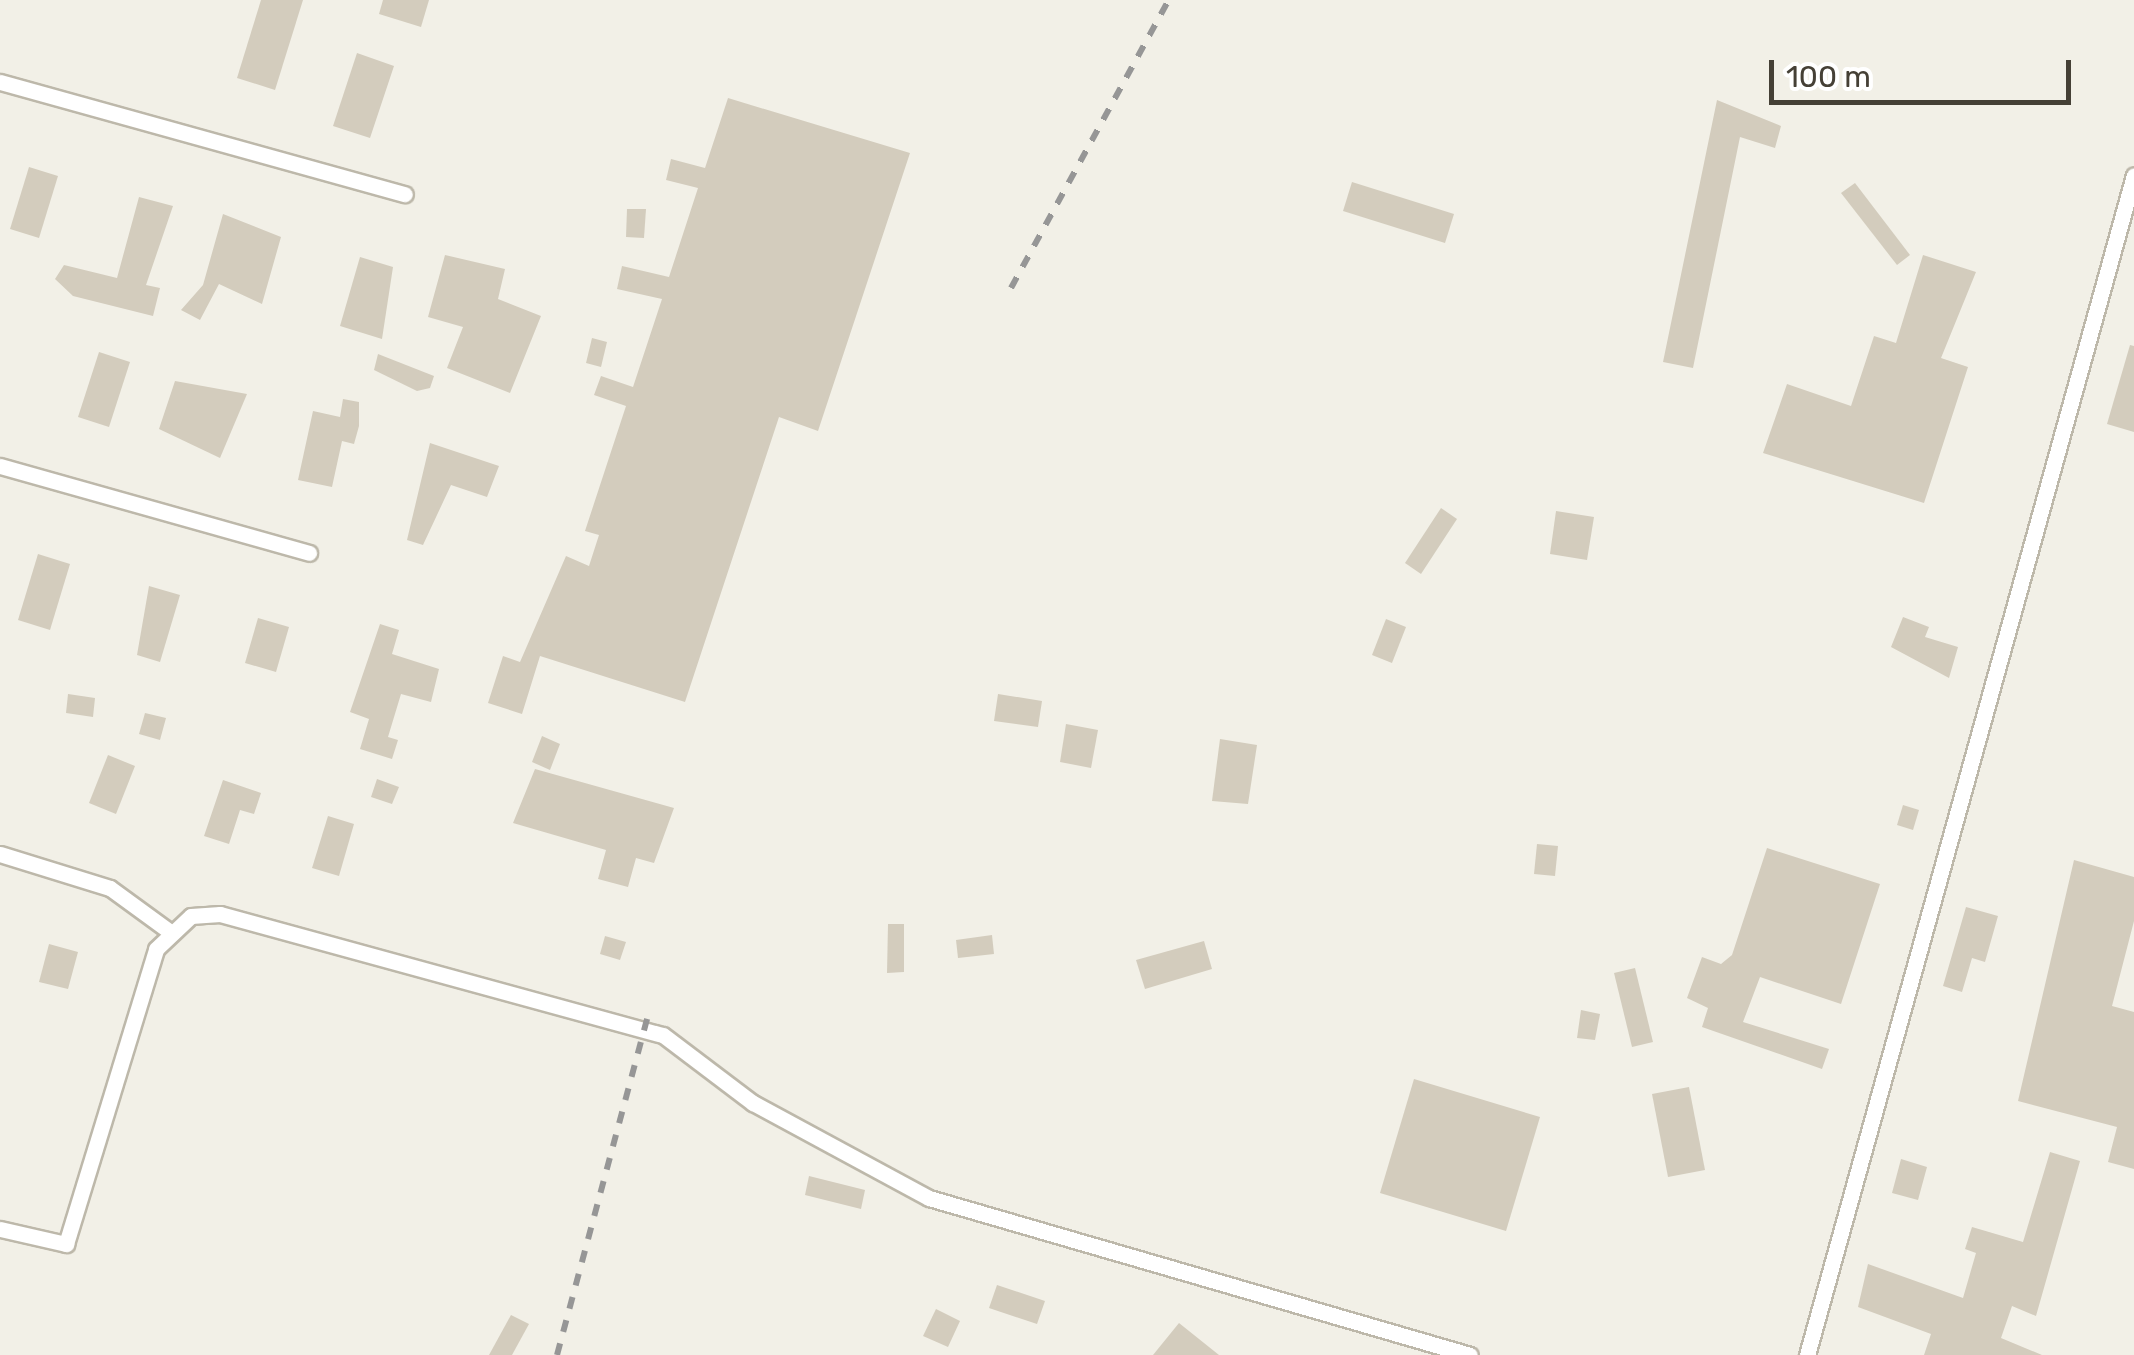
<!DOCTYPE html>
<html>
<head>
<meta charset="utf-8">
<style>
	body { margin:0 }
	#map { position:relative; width:2134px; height:1355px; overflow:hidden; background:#f2f0e7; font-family:Rubik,sans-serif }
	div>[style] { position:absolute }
	.building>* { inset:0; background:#d3ccbd }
	.roads { filter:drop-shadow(2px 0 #bdb8aa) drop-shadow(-2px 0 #bdb8aa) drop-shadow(0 2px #bdb8aa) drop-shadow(0 -2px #bdb8aa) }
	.street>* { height:15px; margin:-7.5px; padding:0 7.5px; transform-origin:7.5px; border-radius:7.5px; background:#fff }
	.rail>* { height:6px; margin-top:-3px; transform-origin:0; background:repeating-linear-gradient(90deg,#969696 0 12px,transparent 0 24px) }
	span { translate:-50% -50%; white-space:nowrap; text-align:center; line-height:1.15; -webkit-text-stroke:8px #fff; paint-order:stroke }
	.scale { position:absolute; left:1769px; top:60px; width:302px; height:45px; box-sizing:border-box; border:5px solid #454036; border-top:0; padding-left:12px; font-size:30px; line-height:35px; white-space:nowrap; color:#454036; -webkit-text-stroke:8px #fff; paint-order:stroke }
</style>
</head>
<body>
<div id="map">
	<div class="building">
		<div style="clip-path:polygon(261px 0,303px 0,275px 90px,237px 78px)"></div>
		<div style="clip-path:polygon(383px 0,429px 0,421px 27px,379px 14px)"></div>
		<div style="clip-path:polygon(357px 53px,394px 66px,370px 138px,333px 126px)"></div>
		<div style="clip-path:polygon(728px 98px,910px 153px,818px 431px,779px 417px,685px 702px,540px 656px,522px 714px,488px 703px,503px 656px,520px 662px,566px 556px,589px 566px,599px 535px,585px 531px,626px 406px,594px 395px,601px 376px,633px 387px,662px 299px,617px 289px,622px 266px,669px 277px,698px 188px,666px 180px,671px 159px,705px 168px)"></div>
		<div style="clip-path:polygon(1717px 100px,1781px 126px,1775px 148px,1740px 137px,1693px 368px,1663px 362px)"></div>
		<div style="clip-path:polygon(29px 167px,58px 176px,39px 238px,10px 229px)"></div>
		<div style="clip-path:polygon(1352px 182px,1454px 214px,1445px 243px,1343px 211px)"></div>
		<div style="clip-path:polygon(1855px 183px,1910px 255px,1897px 265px,1841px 193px)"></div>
		<div style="clip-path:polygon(139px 197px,173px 206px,146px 285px,160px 288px,153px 316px,73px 296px,55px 279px,64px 265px,117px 278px)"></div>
		<div style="clip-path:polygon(627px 209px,646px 209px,644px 238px,626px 237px)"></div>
		<div style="clip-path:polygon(223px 214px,281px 237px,262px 304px,219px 284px,200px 320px,181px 310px,203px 285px)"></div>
		<div style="clip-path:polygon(445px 255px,505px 269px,498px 299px,541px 316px,510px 393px,447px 368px,463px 327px,428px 317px)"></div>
		<div style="clip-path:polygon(1923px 255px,1976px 272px,1941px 358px,1968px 367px,1924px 503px,1763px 453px,1787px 384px,1851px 406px,1874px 336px,1896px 343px)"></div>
		<div style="clip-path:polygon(360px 257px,393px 267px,382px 339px,340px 326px)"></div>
		<div style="clip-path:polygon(592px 338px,607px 342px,601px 367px,586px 363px)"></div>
		<div style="clip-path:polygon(2130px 345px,2134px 346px,2134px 432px,2107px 424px)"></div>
		<div style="clip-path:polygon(99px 352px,130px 362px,109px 427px,78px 417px)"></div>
		<div style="clip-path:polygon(378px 354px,434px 376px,430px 388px,417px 391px,374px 370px)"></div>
		<div style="clip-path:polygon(175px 381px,247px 394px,220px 458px,159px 429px)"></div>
		<div style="clip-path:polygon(343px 399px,359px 402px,359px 426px,354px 444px,342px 441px,332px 487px,298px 480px,313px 411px,340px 417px)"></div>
		<div style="clip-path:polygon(430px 443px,499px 466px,487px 497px,451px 485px,423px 545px,407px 540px)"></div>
		<div style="clip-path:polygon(1441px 508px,1457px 519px,1421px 574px,1405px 563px)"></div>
		<div style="clip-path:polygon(1556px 511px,1594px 517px,1587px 560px,1550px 554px)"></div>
		<div style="clip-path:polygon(38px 554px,70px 564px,50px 630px,18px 620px)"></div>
		<div style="clip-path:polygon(149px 586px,180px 595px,160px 662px,137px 655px)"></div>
		<div style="clip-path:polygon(1903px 617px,1929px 627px,1925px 637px,1958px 647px,1949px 678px,1891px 647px)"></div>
		<div style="clip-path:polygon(258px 618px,289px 627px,276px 672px,245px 663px)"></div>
		<div style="clip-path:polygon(1386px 619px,1406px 627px,1392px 663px,1372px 655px)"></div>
		<div style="clip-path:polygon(380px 624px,399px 630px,392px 654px,439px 669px,431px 702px,401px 694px,388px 737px,398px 740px,392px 759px,360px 749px,369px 719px,350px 712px)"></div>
		<div style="clip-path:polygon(68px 694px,95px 698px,93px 717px,66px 713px)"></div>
		<div style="clip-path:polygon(998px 694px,1042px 701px,1038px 727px,994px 721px)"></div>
		<div style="clip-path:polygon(145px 713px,166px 718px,160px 740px,139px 734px)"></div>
		<div style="clip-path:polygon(1066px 724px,1098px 730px,1091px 768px,1060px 762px)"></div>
		<div style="clip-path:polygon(542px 736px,560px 744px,550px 770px,532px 762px)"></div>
		<div style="clip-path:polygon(1220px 739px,1257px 745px,1248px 804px,1212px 801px)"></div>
		<div style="clip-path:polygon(108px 755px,135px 766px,116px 814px,89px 803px)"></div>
		<div style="clip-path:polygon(535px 769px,674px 808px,654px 863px,636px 858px,628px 887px,598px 879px,606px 850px,513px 823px)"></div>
		<div style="clip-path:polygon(377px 779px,399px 787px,392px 804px,371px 797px)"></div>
		<div style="clip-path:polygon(223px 780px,261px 793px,254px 814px,240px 810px,229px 844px,204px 836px)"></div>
		<div style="clip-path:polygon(1903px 805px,1919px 810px,1913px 830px,1897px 825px)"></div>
		<div style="clip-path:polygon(328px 816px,354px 824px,339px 876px,312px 868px)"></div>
		<div style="clip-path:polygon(1537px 844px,1558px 846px,1555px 876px,1534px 874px)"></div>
		<div style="clip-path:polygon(1767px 848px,1880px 884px,1841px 1004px,1760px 977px,1743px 1022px,1829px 1049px,1822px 1069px,1702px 1027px,1708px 1008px,1687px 998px,1702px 957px,1721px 964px,1732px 955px)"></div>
		<div style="clip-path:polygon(2074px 860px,2134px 877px,2134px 921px,2112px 1006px,2134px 1012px,2134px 1169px,2108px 1162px,2117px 1127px,2018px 1101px)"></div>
		<div style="clip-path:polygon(1966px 907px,1998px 916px,1985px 962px,1972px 958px,1962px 992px,1943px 986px)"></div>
		<div style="clip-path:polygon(888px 924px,904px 924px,904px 972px,887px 973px)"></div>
		<div style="clip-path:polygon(992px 935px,994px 954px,958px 958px,956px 940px)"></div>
		<div style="clip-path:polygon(605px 936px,626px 942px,620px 960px,600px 954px)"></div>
		<div style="clip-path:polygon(1204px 941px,1212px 969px,1145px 989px,1136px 960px)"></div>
		<div style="clip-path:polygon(49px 944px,78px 952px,68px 989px,39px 982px)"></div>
		<div style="clip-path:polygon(1635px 968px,1653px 1042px,1632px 1047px,1614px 973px)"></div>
		<div style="clip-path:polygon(1581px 1010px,1600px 1014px,1595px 1040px,1577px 1038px)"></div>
		<div style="clip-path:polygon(1414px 1079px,1540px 1117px,1506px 1231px,1380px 1193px)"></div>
		<div style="clip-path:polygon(1689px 1087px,1705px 1170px,1668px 1177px,1652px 1094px)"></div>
		<div style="clip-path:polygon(2050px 1152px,2080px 1161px,2036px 1316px,2012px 1306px,2001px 1338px,2042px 1355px,1924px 1355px,1931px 1334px,1858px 1307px,1868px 1264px,1963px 1298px,1976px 1253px,1965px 1249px,1972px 1227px,2023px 1242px)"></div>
		<div style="clip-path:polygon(1901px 1159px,1927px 1167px,1918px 1200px,1892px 1193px)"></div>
		<div style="clip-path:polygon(809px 1176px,865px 1190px,861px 1209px,805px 1195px)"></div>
		<div style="clip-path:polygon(997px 1285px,1045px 1301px,1037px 1324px,989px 1308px)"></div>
		<div style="clip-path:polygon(936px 1309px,960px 1321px,948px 1347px,923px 1336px)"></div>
		<div style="clip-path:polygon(511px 1315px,529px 1324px,512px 1355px,489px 1355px)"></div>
		<div style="clip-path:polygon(1179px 1323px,1219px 1355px,1153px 1355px)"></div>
	</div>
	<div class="roads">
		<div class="street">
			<div style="left:0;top:82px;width:420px;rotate:15.5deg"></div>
			<div style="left:0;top:466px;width:321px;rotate:15.7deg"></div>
			<div style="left:0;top:854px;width:115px;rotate:17.2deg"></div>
			<div style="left:110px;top:888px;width:73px;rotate:36.1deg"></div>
			<div style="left:0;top:1229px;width:68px;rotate:12.8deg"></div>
			<div style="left:66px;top:1244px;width:308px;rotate:-73deg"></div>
			<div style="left:156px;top:949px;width:48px;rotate:-43.3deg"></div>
			<div style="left:191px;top:916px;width:29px;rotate:-4deg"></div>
			<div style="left:220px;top:914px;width:459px;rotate:15.3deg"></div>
			<div style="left:663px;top:1035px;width:113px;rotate:37.1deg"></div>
			<div style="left:753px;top:1103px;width:200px;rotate:28.4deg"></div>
			<div style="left:929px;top:1198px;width:563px;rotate:16.18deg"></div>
			<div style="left:1807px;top:1355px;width:1224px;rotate:-74.51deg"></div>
		</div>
	</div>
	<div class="rail">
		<div style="left:1011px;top:288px;width:328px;rotate:-61.3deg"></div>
		<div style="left:557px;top:1355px;width:359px;rotate:-75deg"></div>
	</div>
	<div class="scale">100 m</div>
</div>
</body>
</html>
